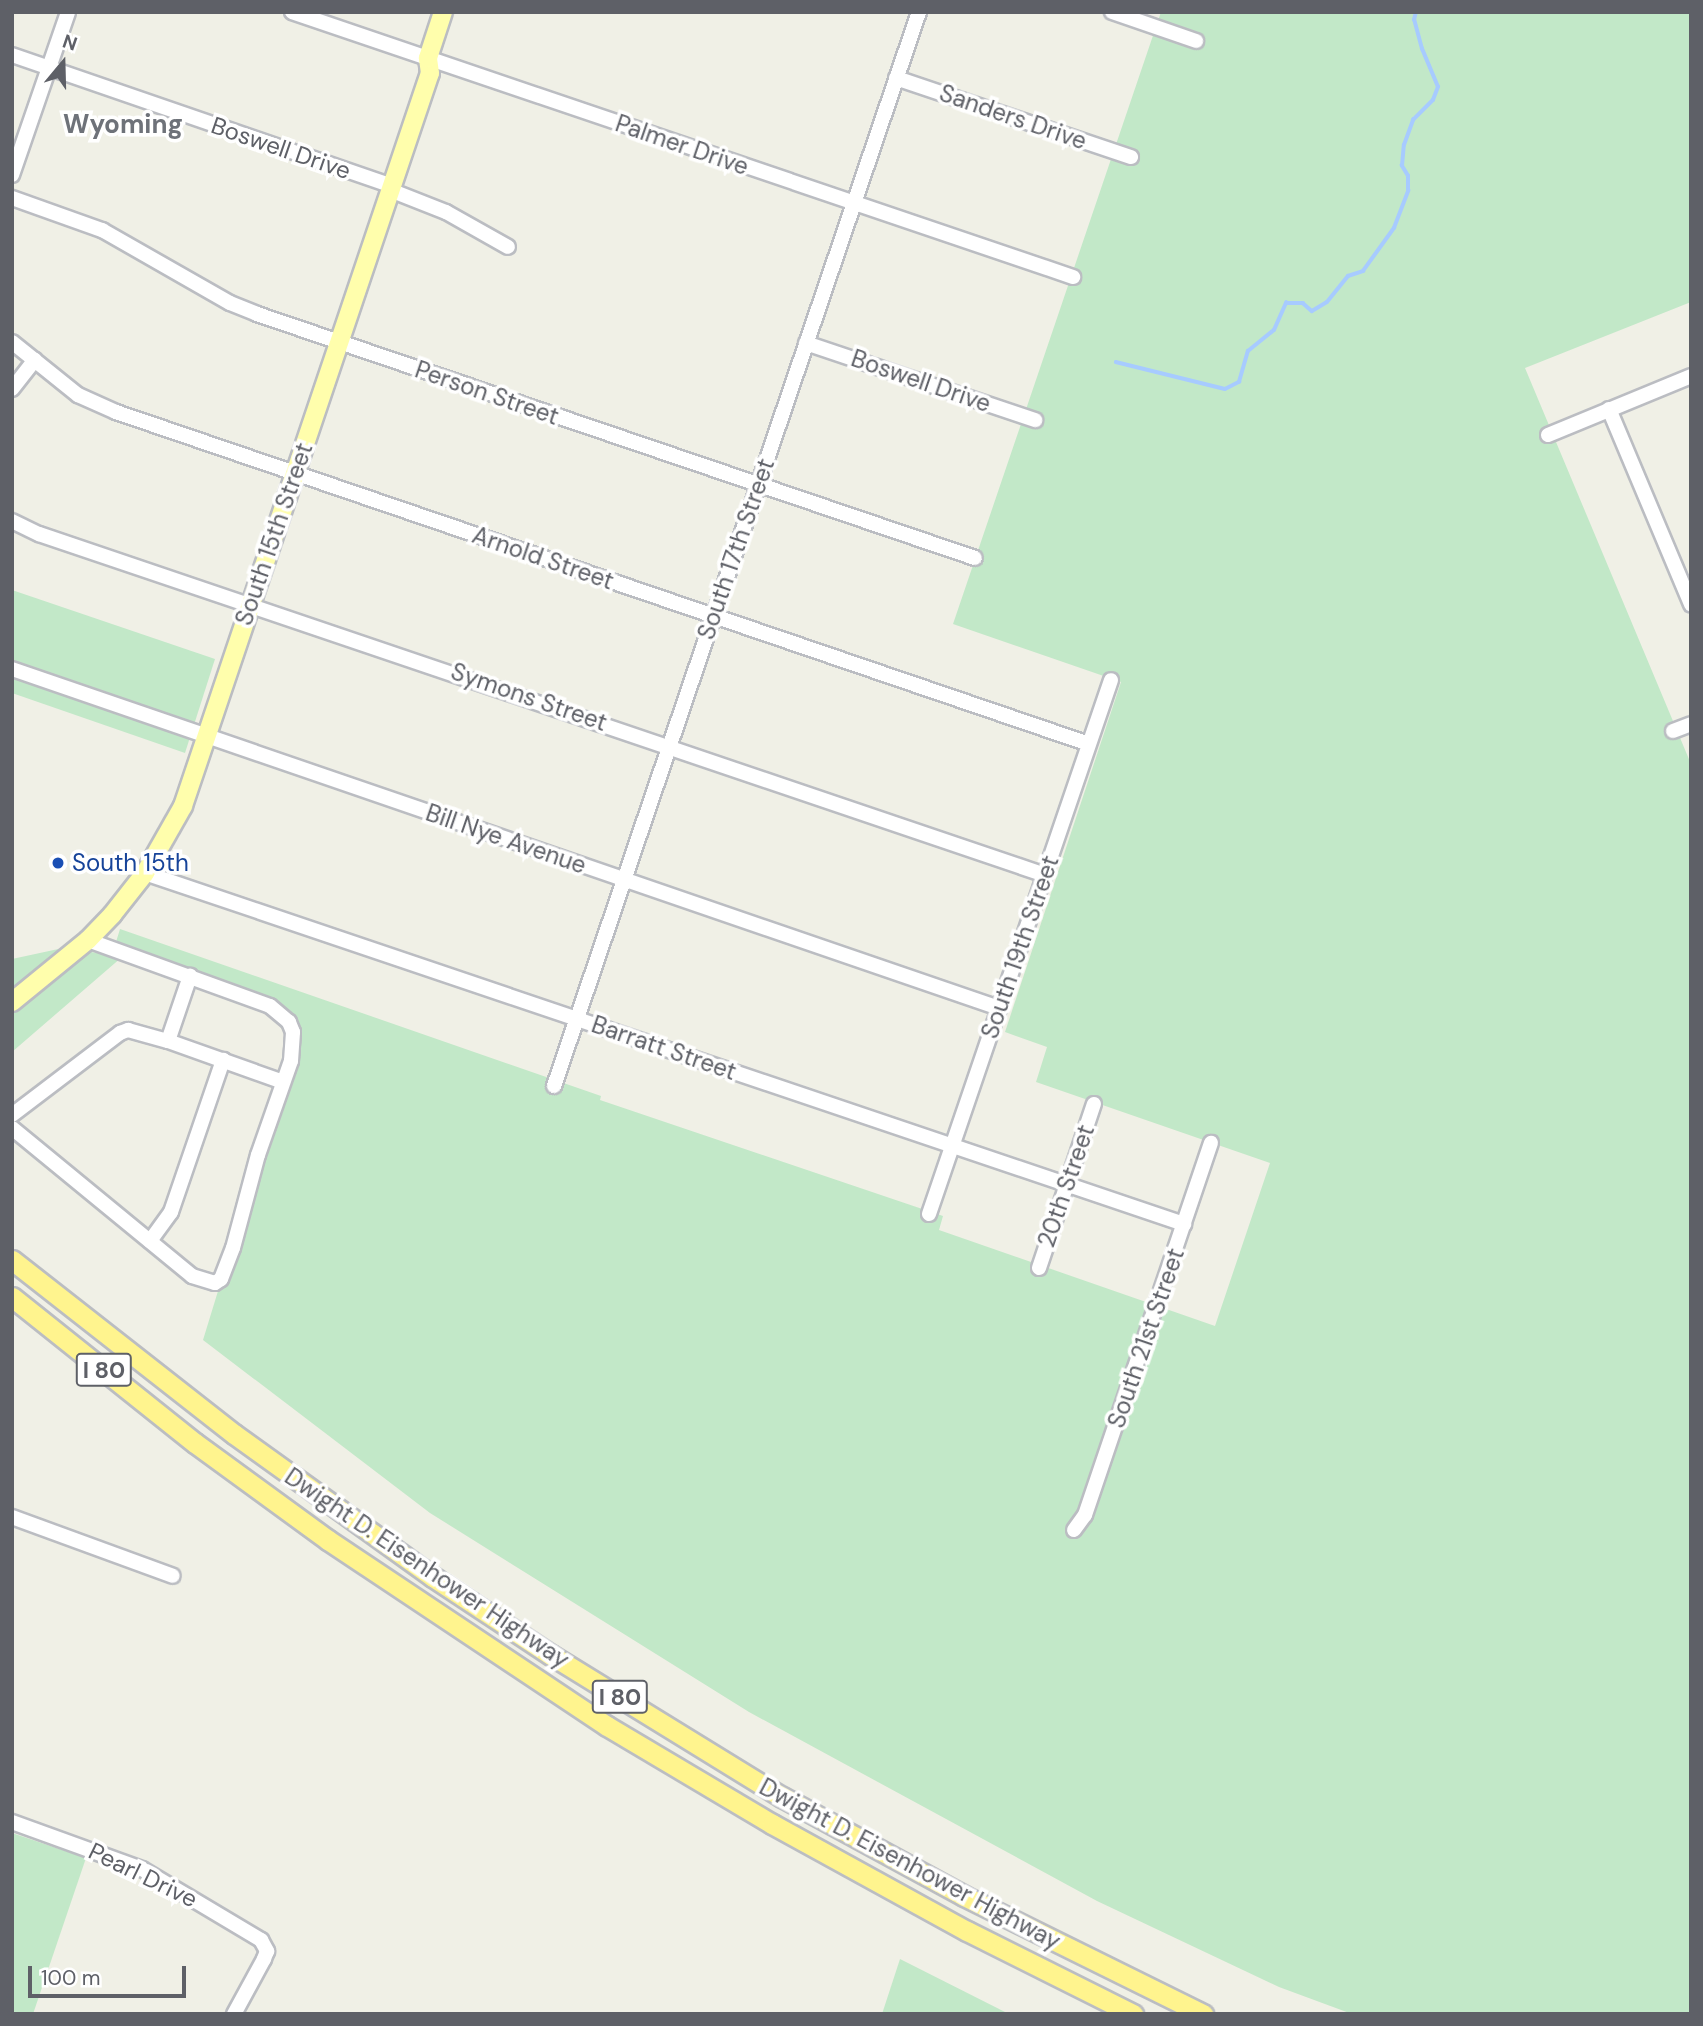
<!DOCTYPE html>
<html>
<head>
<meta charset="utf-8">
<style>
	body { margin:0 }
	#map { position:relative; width:1703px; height:2026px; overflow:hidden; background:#f0f0e6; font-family:"DM Sans",sans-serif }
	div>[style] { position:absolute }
	.green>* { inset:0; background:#c2e8c8 }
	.stream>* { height:3.5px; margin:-1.75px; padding:0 1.75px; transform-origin:1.75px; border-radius:1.75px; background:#a7cbff }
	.roads { filter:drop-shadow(2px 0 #bbbdc2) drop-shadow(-2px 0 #bbbdc2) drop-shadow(0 2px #bbbdc2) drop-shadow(0 -2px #bbbdc2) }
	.minor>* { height:14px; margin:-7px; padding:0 7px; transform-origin:7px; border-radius:7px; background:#fff }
	.major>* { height:18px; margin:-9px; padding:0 9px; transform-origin:9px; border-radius:9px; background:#fffeac }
	.highway>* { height:19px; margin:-9.5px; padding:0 9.5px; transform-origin:9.5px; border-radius:9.5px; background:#fff48e }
	.dots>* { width:19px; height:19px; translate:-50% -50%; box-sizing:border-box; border:4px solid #fff; border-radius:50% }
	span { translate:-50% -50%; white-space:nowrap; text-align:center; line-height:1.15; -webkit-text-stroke:7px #fff; paint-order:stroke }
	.shield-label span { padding:2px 5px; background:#fff; border:2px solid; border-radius:5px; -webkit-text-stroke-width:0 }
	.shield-label { font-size:23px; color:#5e6067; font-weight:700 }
	.street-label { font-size:24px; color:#5e6067 }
	.transit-label { font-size:24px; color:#164399 }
	.left { translate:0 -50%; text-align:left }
	.neighbourhood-label { font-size:26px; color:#6e7279; font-weight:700 }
	.frame { position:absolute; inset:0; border:14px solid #5e6067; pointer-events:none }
	.north { position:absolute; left:28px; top:28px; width:70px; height:70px; -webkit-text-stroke:5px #fff; paint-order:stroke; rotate:19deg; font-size:19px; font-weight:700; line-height:28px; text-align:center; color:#5e6067 }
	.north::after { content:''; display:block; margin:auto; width:24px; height:32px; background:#5e6067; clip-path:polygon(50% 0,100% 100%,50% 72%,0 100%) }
	.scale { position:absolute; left:28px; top:1966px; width:158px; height:32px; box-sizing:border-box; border:4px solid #5e6067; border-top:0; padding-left:9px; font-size:21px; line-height:24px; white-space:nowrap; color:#5e6067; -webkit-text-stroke:5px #fff; paint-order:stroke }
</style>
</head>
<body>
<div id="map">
	<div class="green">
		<div style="clip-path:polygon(1161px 12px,1691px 12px,1691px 302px,1525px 368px,1691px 764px,1691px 2014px,1352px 2014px,1279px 1987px,1097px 1901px,749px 1712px,430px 1513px,203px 1340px,294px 1043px,281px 1013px,122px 957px,12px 1052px,12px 959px,63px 948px,112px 955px,120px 929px,601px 1096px,600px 1100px,943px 1216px,939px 1230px,1215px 1326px,1270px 1163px,1036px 1082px,1047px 1047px,1005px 1032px,1121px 682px,953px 624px)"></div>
		<div style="clip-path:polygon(12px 590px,215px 659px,185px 753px,12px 693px)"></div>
		<div style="clip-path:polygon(12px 1833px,86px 1858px,33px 2014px,12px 2014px)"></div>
		<div style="clip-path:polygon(900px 1959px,1009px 2014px,882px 2014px)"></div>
	</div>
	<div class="stream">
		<div style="left:1116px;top:362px;width:112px;rotate:13.9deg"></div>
		<div style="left:1225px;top:389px;width:16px;rotate:-27deg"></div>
		<div style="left:1239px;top:382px;width:32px;rotate:-74deg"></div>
		<div style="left:1248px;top:351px;width:33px;rotate:-39deg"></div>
		<div style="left:1274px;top:330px;width:30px;rotate:-66deg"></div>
		<div style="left:1286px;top:303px;width:17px"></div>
		<div style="left:1303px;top:303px;width:12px;rotate:42deg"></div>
		<div style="left:1312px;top:311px;width:17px;rotate:-31deg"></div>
		<div style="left:1327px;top:302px;width:33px;rotate:-51deg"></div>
		<div style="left:1348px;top:276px;width:16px;rotate:-18deg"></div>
		<div style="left:1363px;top:271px;width:53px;rotate:-54.2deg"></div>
		<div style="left:1394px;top:228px;width:40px;rotate:-69deg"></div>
		<div style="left:1408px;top:191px;width:15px;rotate:-90deg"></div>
		<div style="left:1408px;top:176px;width:12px;rotate:-121deg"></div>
		<div style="left:1402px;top:166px;width:21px;rotate:-85deg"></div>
		<div style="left:1404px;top:145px;width:27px;rotate:-70deg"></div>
		<div style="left:1413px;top:120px;width:28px;rotate:-45deg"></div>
		<div style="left:1433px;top:100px;width:14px;rotate:-69deg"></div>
		<div style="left:1438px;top:87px;width:41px;rotate:-112.8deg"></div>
		<div style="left:1422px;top:49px;width:30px;rotate:-105deg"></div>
		<div style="left:1414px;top:20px;width:8px;rotate:-76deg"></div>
	</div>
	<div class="roads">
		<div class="minor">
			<div style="left:292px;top:12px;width:825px;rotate:18.74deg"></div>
			<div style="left:1112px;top:12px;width:89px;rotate:19deg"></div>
			<div style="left:12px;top:55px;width:402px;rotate:19deg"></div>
			<div style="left:896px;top:78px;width:248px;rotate:18.6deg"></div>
			<div style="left:12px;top:175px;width:172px;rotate:-71deg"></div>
			<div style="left:390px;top:190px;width:60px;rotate:21.4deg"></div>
			<div style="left:446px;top:212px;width:71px;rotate:29.4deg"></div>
			<div style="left:12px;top:198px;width:96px;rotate:19.6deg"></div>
			<div style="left:102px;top:230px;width:147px;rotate:29.7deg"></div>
			<div style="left:230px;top:303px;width:29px;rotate:22deg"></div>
			<div style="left:257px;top:314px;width:758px;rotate:18.77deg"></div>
			<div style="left:12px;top:342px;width:85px;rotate:38.8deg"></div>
			<div style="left:78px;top:395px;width:42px;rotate:24.1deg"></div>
			<div style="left:116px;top:412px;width:1028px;rotate:18.84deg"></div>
			<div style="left:806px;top:343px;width:242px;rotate:18.6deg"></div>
			<div style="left:12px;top:389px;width:37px;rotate:-52deg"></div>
			<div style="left:1609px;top:409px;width:212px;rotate:67.2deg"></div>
			<div style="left:1548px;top:435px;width:155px;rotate:-22.4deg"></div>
			<div style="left:12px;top:521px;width:30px;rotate:26deg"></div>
			<div style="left:39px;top:534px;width:1062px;rotate:18.72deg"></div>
			<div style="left:12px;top:669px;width:1044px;rotate:18.96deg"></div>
			<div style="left:1673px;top:731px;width:19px;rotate:-21deg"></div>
			<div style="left:145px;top:873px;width:1097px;rotate:18.67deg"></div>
			<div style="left:168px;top:1041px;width:69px;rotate:-71.3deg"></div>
			<div style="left:554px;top:1086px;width:1134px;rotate:-71.23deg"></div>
			<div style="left:12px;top:1115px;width:136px;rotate:-37.2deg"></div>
			<div style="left:120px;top:1033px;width:9px;rotate:-21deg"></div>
			<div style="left:128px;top:1030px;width:41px;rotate:15.4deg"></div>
			<div style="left:168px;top:1041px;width:122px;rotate:19.6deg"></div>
			<div style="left:12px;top:1128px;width:233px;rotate:39.4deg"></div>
			<div style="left:192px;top:1276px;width:24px;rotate:17deg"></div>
			<div style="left:215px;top:1283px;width:7px;rotate:-34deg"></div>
			<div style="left:221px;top:1279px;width:33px;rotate:-69deg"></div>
			<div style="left:233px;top:1248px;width:96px;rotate:-75deg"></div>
			<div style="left:258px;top:1155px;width:100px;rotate:-70.7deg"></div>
			<div style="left:291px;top:1061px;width:29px;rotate:-86deg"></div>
			<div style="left:293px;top:1032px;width:11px;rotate:-112deg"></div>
			<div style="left:289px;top:1022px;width:25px;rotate:-140deg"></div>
			<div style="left:270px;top:1006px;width:194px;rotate:-160.1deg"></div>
			<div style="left:929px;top:1214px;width:564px;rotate:-71.18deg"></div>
			<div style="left:150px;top:1241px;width:36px;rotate:-54deg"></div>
			<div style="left:171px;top:1212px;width:161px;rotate:-71.1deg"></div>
			<div style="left:1039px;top:1268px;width:173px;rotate:-71.5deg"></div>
			<div style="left:12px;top:1517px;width:171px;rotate:20.1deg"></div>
			<div style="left:1074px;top:1530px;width:19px;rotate:-54deg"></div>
			<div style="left:1085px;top:1515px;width:393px;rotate:-71.3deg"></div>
			<div style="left:12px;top:1822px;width:138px;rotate:19.9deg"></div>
			<div style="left:142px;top:1869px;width:139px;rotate:30.8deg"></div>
			<div style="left:261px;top:1940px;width:13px;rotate:61deg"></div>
			<div style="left:267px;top:1951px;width:9px;rotate:111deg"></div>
			<div style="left:264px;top:1959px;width:63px;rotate:118.6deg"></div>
		</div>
		<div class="major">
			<div style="left:12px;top:1002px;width:98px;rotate:-39.2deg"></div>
			<div style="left:88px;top:940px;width:35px;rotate:-46deg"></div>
			<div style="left:112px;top:915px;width:53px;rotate:-51.8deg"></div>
			<div style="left:145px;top:873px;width:77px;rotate:-60.4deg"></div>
			<div style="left:183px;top:806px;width:773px;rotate:-71.38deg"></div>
			<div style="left:430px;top:73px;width:15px;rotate:-98deg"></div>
			<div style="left:428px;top:58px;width:48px;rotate:-71.9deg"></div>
		</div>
		<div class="highway">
			<div style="left:12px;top:1260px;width:282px;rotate:38.1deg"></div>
			<div style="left:234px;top:1434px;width:245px;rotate:35.7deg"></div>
			<div style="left:433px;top:1577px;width:141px;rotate:33.5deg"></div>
			<div style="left:551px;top:1655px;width:271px;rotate:31.6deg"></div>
			<div style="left:782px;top:1797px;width:207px;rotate:28.5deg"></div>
			<div style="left:964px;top:1896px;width:267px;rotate:26.3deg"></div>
			<div style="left:12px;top:1297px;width:234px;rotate:38.6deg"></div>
			<div style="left:195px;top:1443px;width:165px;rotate:36.1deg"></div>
			<div style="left:328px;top:1540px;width:335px;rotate:33.7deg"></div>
			<div style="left:607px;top:1726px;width:192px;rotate:30.7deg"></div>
			<div style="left:772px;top:1824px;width:222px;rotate:28.8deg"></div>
			<div style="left:967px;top:1931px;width:186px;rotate:26.6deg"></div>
		</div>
	</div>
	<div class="dots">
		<div style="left:58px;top:863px;background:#1a4fb4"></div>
	</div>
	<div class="shield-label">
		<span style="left:104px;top:1370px">I 80</span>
		<span style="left:620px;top:1697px">I 80</span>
	</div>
	<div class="street-label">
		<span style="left:1013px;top:117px;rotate:19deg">Sanders Drive</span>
		<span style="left:682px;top:145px;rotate:19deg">Palmer Drive</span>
		<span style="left:281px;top:148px;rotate:19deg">Boswell Drive</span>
		<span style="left:921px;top:381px;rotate:19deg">Boswell Drive</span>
		<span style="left:487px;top:393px;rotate:19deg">Person Street</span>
		<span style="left:274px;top:534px;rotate:-71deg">South 15th Street</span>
		<span style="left:736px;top:549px;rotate:-71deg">South 17th Street</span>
		<span style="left:543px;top:558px;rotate:19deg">Arnold Street</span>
		<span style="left:529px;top:697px;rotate:19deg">Symons Street</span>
		<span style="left:506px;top:839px;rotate:19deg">Bill Nye Avenue</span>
		<span style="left:1020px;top:947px;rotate:-71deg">South 19th Street</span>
		<span style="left:664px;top:1048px;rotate:19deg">Barratt Street</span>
		<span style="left:1066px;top:1186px;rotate:-71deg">20th Street</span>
		<span style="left:1146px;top:1338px;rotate:-71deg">South 21st Street</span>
		<span style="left:427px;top:1568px;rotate:34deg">Dwight D. Eisenhower Highway</span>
		<span style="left:910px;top:1864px;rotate:28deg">Dwight D. Eisenhower Highway</span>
		<span style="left:143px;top:1875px;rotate:26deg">Pearl Drive</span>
	</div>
	<div class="transit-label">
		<span class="left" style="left:72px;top:863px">South 15th</span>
	</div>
	<div class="neighbourhood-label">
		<span style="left:123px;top:125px">Wyoming</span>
	</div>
	<div class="frame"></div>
	<div class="north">N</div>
	<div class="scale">100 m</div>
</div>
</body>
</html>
